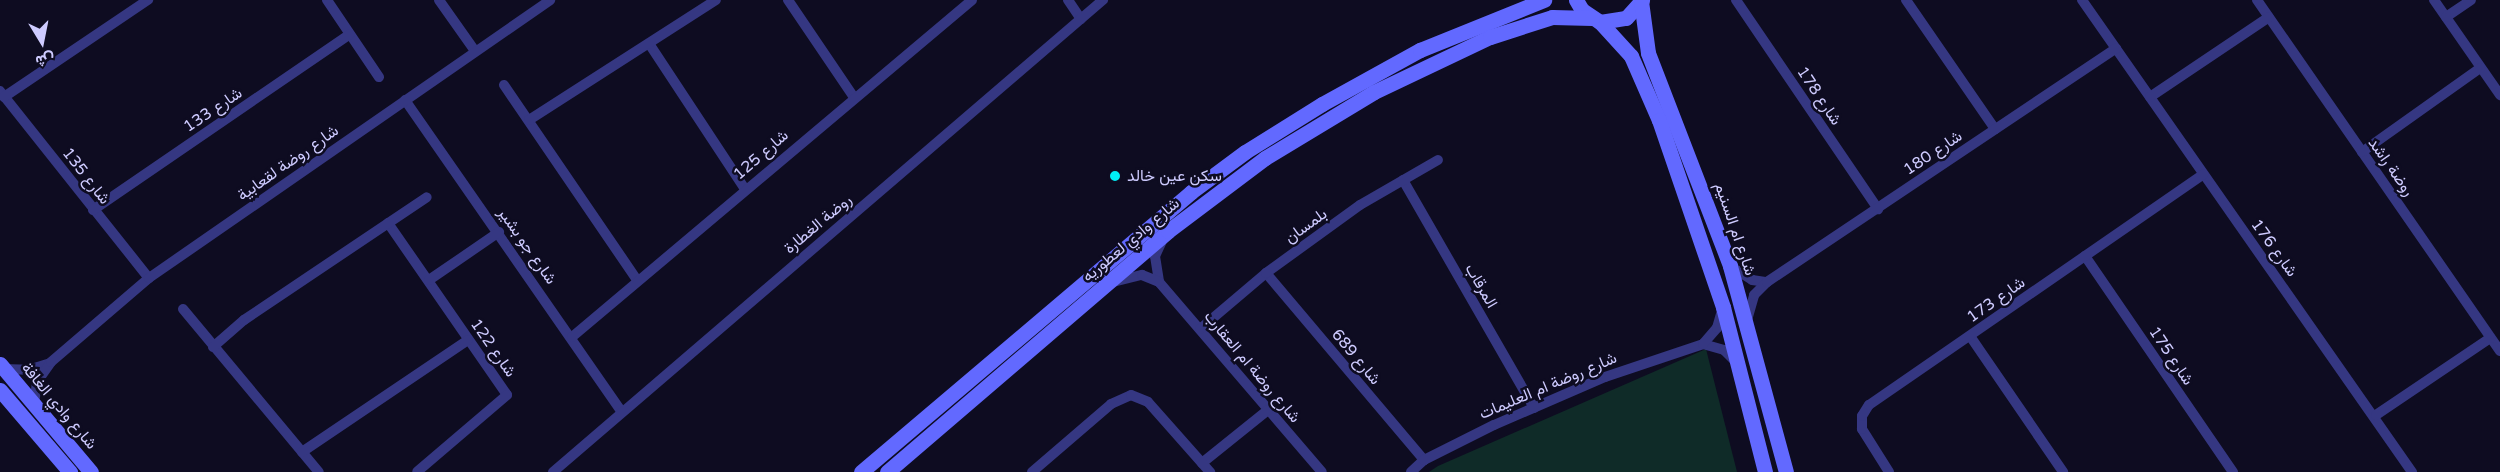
<!DOCTYPE html>
<html>
<head>
<meta charset="utf-8">
<style>
	body { margin:0 }
	#map { position:relative; width:2500px; height:472px; overflow:hidden; background:#0e0c21; font-family:"Varela Round",Vazirmatn,sans-serif }
	div>[style] { position:absolute }
	.green>* { inset:0; background:#0f2b28 }
	.street>* { height:10px; margin:-5px; padding:0 5px; transform-origin:5px; border-radius:5px; background:#353782 }
	.secondary>* { height:15px; margin:-7.5px; padding:0 7.5px; transform-origin:7.5px; border-radius:7.5px; background:#6269ff }
	.dots>* { width:16px; height:16px; translate:-50% -50%; box-sizing:border-box; border:3px solid #0e0c21; border-radius:50% }
	span { translate:-50% -50%; white-space:nowrap; text-align:center; line-height:1.15; -webkit-text-stroke:5px #0e0c21; paint-order:stroke }
	.street-label { font-size:16px; color:#cecbff }
	.poi-label { font-size:16px; color:#cecbff }
	.left { translate:0 -50%; text-align:left }
	.north { position:absolute; left:12px; top:12px; width:60px; height:60px; -webkit-text-stroke:4px #0e0c21; paint-order:stroke; rotate:170deg; font-size:16px; font-weight:700; line-height:24px; text-align:center; color:#cecbff }
	.north::after { content:''; display:block; margin:auto; width:21px; height:27px; background:#cecbff; clip-path:polygon(50% 0,100% 100%,50% 72%,0 100%) }
</style>
</head>
<body>
<div id="map">
	<div class="green">
		<div style="clip-path:polygon(1706px 349px,1737px 472px,1429px 472px,1438px 466px)"></div>
	</div>
	<div class="street">
		<div style="left:327px;top:0;width:93px;rotate:56deg"></div>
		<div style="left:439px;top:0;width:62px;rotate:54.8deg"></div>
		<div style="left:788px;top:0;width:116px;rotate:55.9deg"></div>
		<div style="left:1068px;top:0;width:23px;rotate:56deg"></div>
		<div style="left:1736px;top:0;width:253px;rotate:55.8deg"></div>
		<div style="left:1906px;top:0;width:157px;rotate:55.4deg"></div>
		<div style="left:2082px;top:0;width:576px;rotate:55.04deg"></div>
		<div style="left:2257px;top:0;width:427px;rotate:55.3deg"></div>
		<div style="left:2434px;top:0;width:116px;rotate:55.2deg"></div>
		<div style="left:2446px;top:17px;width:30px;rotate:-34deg"></div>
		<div style="left:650px;top:45px;width:173px;rotate:56.6deg"></div>
		<div style="left:504px;top:85px;width:236px;rotate:55.7deg"></div>
		<div style="left:0;top:91px;width:239px;rotate:51.5deg"></div>
		<div style="left:4px;top:97px;width:174px;rotate:-34deg"></div>
		<div style="left:2150px;top:97px;width:143px;rotate:-33.9deg"></div>
		<div style="left:405px;top:100px;width:380px;rotate:55.2deg"></div>
		<div style="left:529px;top:120px;width:222px;rotate:-32.7deg"></div>
		<div style="left:2362px;top:152px;width:145px;rotate:-35.4deg"></div>
		<div style="left:1403px;top:180px;width:263px;rotate:60.1deg"></div>
		<div style="left:93px;top:210px;width:311px;rotate:-34.4deg"></div>
		<div style="left:388px;top:223px;width:209px;rotate:55.3deg"></div>
		<div style="left:507px;top:395px;width:118px;rotate:139.5deg"></div>
		<div style="left:1163px;top:239px;width:19px;rotate:115deg"></div>
		<div style="left:1155px;top:256px;width:26px;rotate:81deg"></div>
		<div style="left:1159px;top:282px;width:250px;rotate:49.4deg"></div>
		<div style="left:2085px;top:256px;width:262px;rotate:55.6deg"></div>
		<div style="left:1730px;top:266px;width:26px;rotate:32deg"></div>
		<div style="left:1752px;top:280px;width:15px;rotate:8deg"></div>
		<div style="left:1266px;top:273px;width:245px;rotate:49.8deg"></div>
		<div style="left:429px;top:280px;width:85px;rotate:-34.4deg"></div>
		<div style="left:1113px;top:282px;width:30px;rotate:-14deg"></div>
		<div style="left:1142px;top:275px;width:18px;rotate:22deg"></div>
		<div style="left:183px;top:309px;width:212px;rotate:50.2deg"></div>
		<div style="left:1747px;top:320px;width:26px;rotate:-74deg"></div>
		<div style="left:1754px;top:295px;width:18px;rotate:-45deg"></div>
		<div style="left:1767px;top:282px;width:420px;rotate:-33.8deg"></div>
		<div style="left:1200px;top:329px;width:87px;rotate:-40.3deg"></div>
		<div style="left:1266px;top:273px;width:116px;rotate:-35.9deg"></div>
		<div style="left:1360px;top:205px;width:90px;rotate:-30deg"></div>
		<div style="left:1970px;top:336px;width:165px;rotate:55.6deg"></div>
		<div style="left:572px;top:337px;width:523px;rotate:-40.11deg"></div>
		<div style="left:1703px;top:344px;width:22px;rotate:16deg"></div>
		<div style="left:1724px;top:350px;width:17px;rotate:45deg"></div>
		<div style="left:213px;top:347px;width:41px;rotate:-41.1deg"></div>
		<div style="left:244px;top:320px;width:220px;rotate:-33.9deg"></div>
		<div style="left:4px;top:369px;width:24px;rotate:2deg"></div>
		<div style="left:28px;top:370px;width:21px;rotate:-17deg"></div>
		<div style="left:34px;top:404px;width:22px;rotate:-82deg"></div>
		<div style="left:37px;top:382px;width:24px;rotate:-55deg"></div>
		<div style="left:51px;top:362px;width:129px;rotate:-40.6deg"></div>
		<div style="left:149px;top:278px;width:488px;rotate:-34.7deg"></div>
		<div style="left:2376px;top:415px;width:138px;rotate:-34deg"></div>
		<div style="left:302px;top:452px;width:200px;rotate:-34deg"></div>
		<div style="left:1202px;top:463px;width:85px;rotate:-38.8deg"></div>
		<div style="left:553px;top:472px;width:725px;rotate:-40.64deg"></div>
		<div style="left:1032px;top:472px;width:104px;rotate:-40.7deg"></div>
		<div style="left:1111px;top:404px;width:22px;rotate:-24deg"></div>
		<div style="left:1131px;top:395px;width:18px;rotate:22deg"></div>
		<div style="left:1148px;top:402px;width:94px;rotate:48.5deg"></div>
		<div style="left:1411px;top:472px;width:18px;rotate:-43deg"></div>
		<div style="left:1424px;top:460px;width:78px;rotate:-26.6deg"></div>
		<div style="left:1494px;top:425px;width:121px;rotate:-23.4deg"></div>
		<div style="left:1605px;top:377px;width:103px;rotate:-18.6deg"></div>
		<div style="left:1703px;top:344px;width:21px;rotate:-49deg"></div>
		<div style="left:1717px;top:328px;width:19px;rotate:-74deg"></div>
		<div style="left:1889px;top:472px;width:51px;rotate:-122.1deg"></div>
		<div style="left:1862px;top:429px;width:13px;rotate:-90deg"></div>
		<div style="left:1862px;top:416px;width:13px;rotate:-58deg"></div>
		<div style="left:1869px;top:405px;width:406px;rotate:-34.6deg"></div>
	</div>
	<div class="secondary">
		<div style="left:1576px;top:0;width:12px;rotate:59deg"></div>
		<div style="left:1582px;top:10px;width:22px;rotate:34deg"></div>
		<div style="left:1600px;top:22px;width:26px;rotate:-9deg"></div>
		<div style="left:1626px;top:18px;width:24px;rotate:-48deg"></div>
		<div style="left:1641px;top:1px;width:52px;rotate:82.3deg"></div>
		<div style="left:1648px;top:53px;width:228px;rotate:68.9deg"></div>
		<div style="left:1730px;top:266px;width:213px;rotate:74.8deg"></div>
		<div style="left:1600px;top:22px;width:46px;rotate:47.6deg"></div>
		<div style="left:1631px;top:56px;width:70px;rotate:66.4deg"></div>
		<div style="left:1659px;top:120px;width:198px;rotate:71.1deg"></div>
		<div style="left:1723px;top:307px;width:170px;rotate:75.7deg"></div>
		<div style="left:0;top:364px;width:141px;rotate:49.9deg"></div>
		<div style="left:0;top:390px;width:108px;rotate:49.5deg"></div>
		<div style="left:861px;top:472px;width:433px;rotate:-40.3deg"></div>
		<div style="left:1191px;top:192px;width:67px;rotate:-36.5deg"></div>
		<div style="left:1245px;top:152px;width:91px;rotate:-31.9deg"></div>
		<div style="left:1322px;top:104px;width:112px;rotate:-28.9deg"></div>
		<div style="left:1420px;top:50px;width:134px;rotate:-22deg"></div>
		<div style="left:887px;top:472px;width:370px;rotate:-40.6deg"></div>
		<div style="left:1168px;top:231px;width:121px;rotate:-37deg"></div>
		<div style="left:1265px;top:158px;width:127px;rotate:-31.2deg"></div>
		<div style="left:1374px;top:92px;width:128px;rotate:-25.4deg"></div>
		<div style="left:1490px;top:37px;width:65px;rotate:-17.9deg"></div>
		<div style="left:1552px;top:17px;width:40px;rotate:1.4deg"></div>
	</div>
	<div class="dots">
		<div style="left:1115px;top:176px;background:#00eff6"></div>
	</div>
	<div class="street-label">
		<span style="left:1819px;top:96px;rotate:56deg">شارع 178</span>
		<span style="left:213px;top:110px;rotate:-34deg">شارع 133</span>
		<span style="left:1933px;top:153px;rotate:-34deg">شارع 180</span>
		<span style="left:761px;top:155px;rotate:-41deg">شارع 125</span>
		<span style="left:288px;top:163px;rotate:-35deg">شارع روضة لقعابية</span>
		<span style="left:2391px;top:167px;rotate:55deg">روضة راشد</span>
		<span style="left:86px;top:176px;rotate:52deg">شارع 135</span>
		<span style="left:818px;top:224px;rotate:-40deg">روضة الغطارة</span>
		<span style="left:1306px;top:226px;rotate:-36deg">بلمسان</span>
		<span style="left:1735px;top:229px;rotate:71deg">شارع ام السنيم</span>
		<span style="left:1131px;top:240px;rotate:-40deg">شارع وادي لعطوريه</span>
		<span style="left:527px;top:246px;rotate:55deg">شارع جو بشير</span>
		<span style="left:2274px;top:248px;rotate:54deg">شارع 176</span>
		<span style="left:1481px;top:286px;rotate:60deg">المرقاب</span>
		<span style="left:1996px;top:300px;rotate:-35deg">شارع 173</span>
		<span style="left:493px;top:348px;rotate:55deg">شارع 122</span>
		<span style="left:2171px;top:356px;rotate:56deg">شارع 175</span>
		<span style="left:1356px;top:357px;rotate:50deg">شارع 689</span>
		<span style="left:1252px;top:367px;rotate:50deg">شارع روضة ام العقارب</span>
		<span style="left:1548px;top:386px;rotate:-23deg">شارع روضة ام العليمات</span>
		<span style="left:59px;top:406px;rotate:50deg">شارع وادي الغافة</span>
	</div>
	<div class="poi-label">
		<span class="left" style="left:1127px;top:176px">سكن عين خالد</span>
	</div>
	<div class="north">ش</div>
</div>
</body>
</html>
